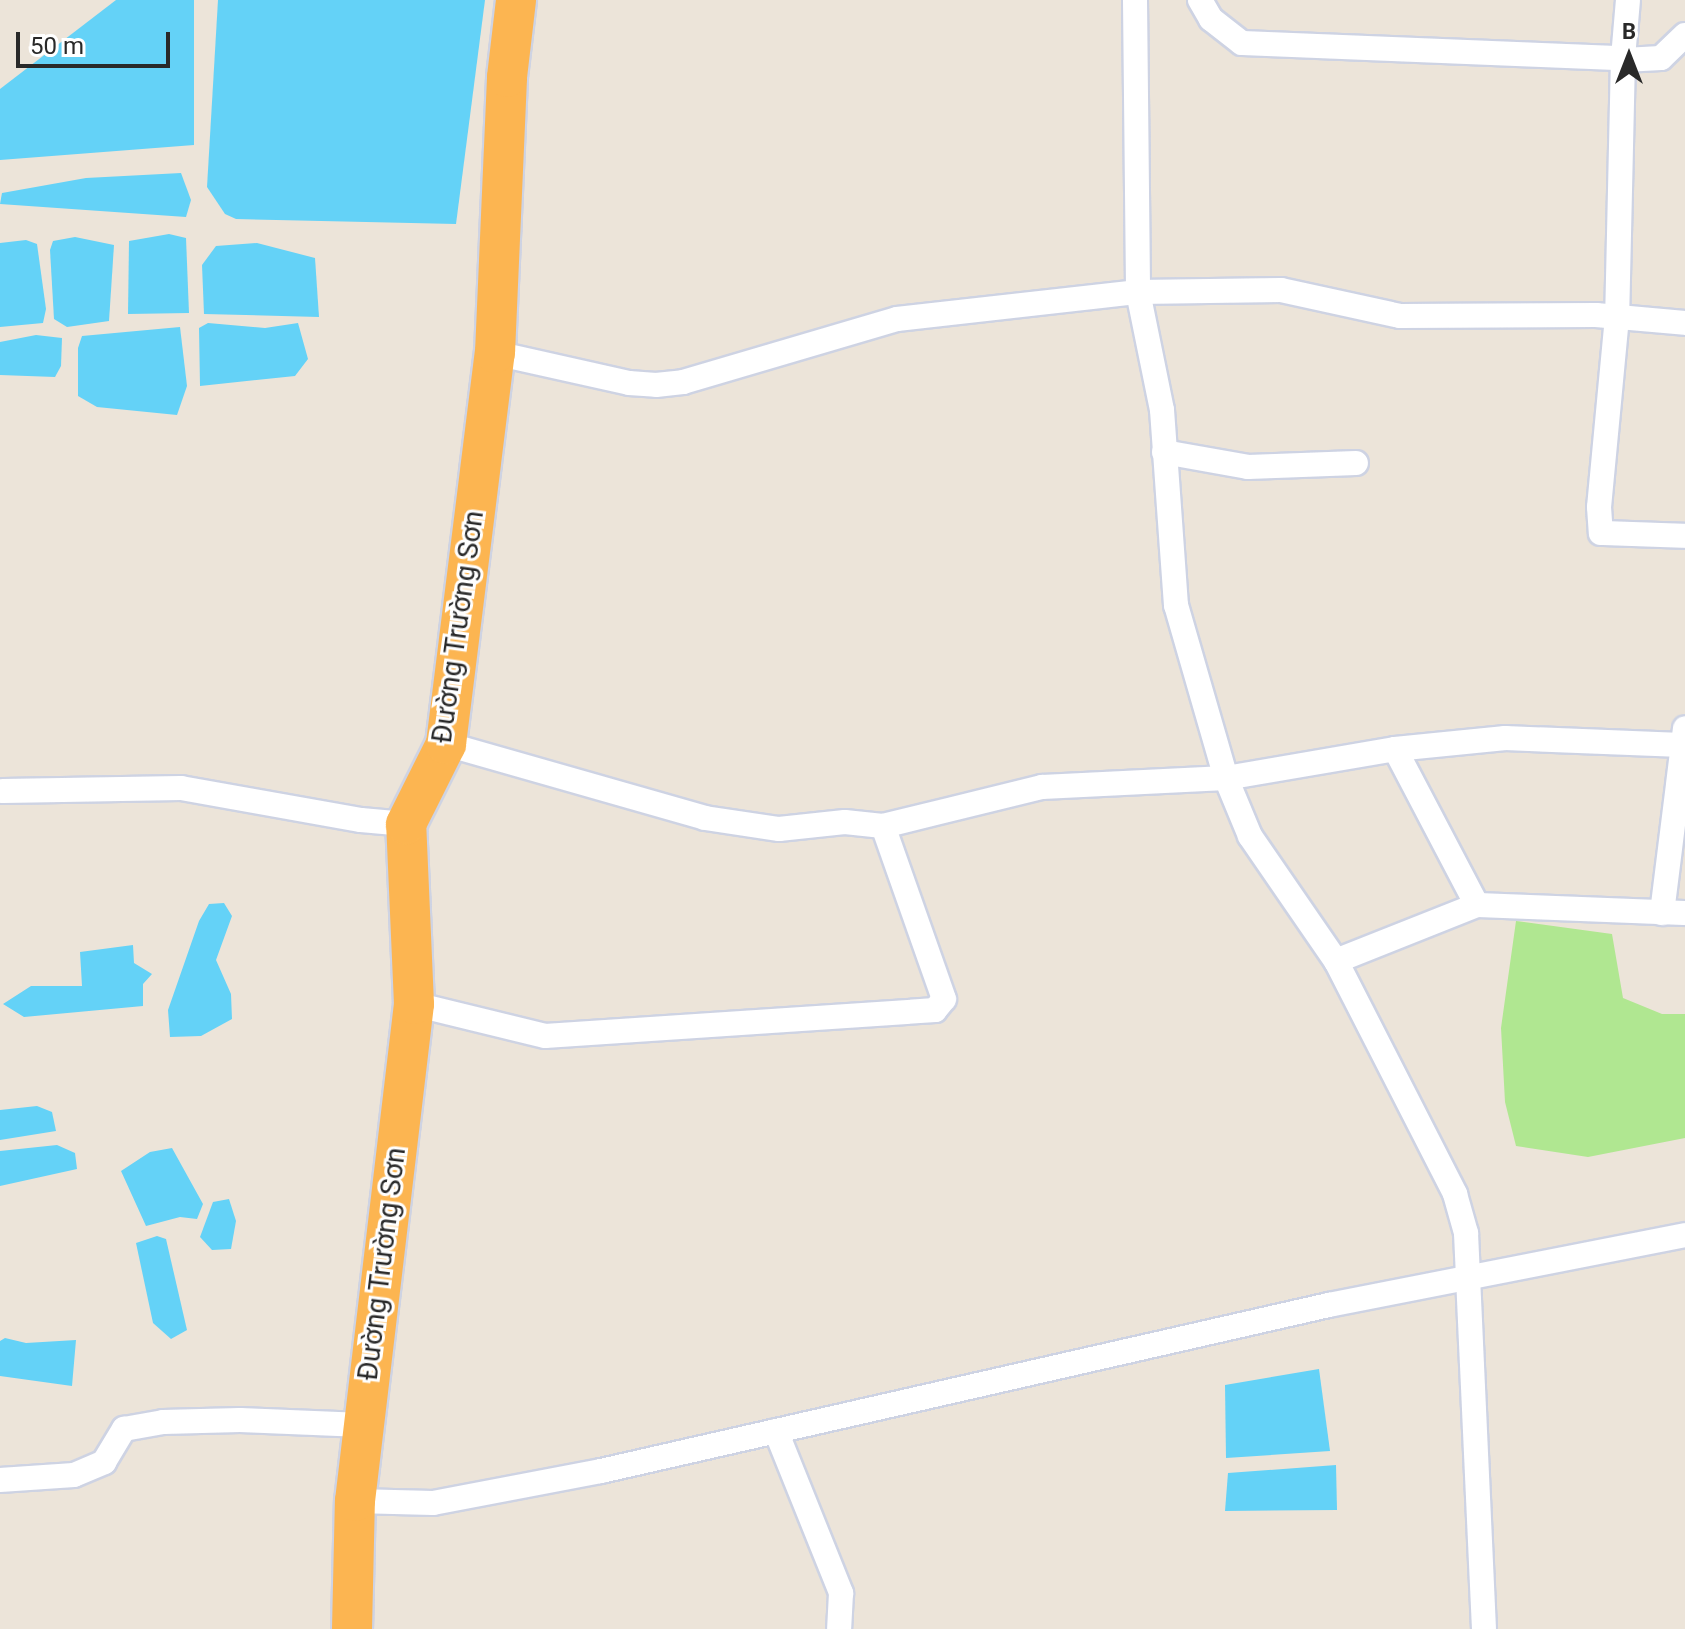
<!DOCTYPE html>
<html>
<head>
<meta charset="utf-8">
<style>
	body { margin:0 }
	#map { position:relative; width:1685px; height:1629px; overflow:hidden; background:#ece4d9; font-family:Roboto,sans-serif }
	div>[style] { position:absolute }
	.green>* { inset:0; background:#b0e791 }
	.water>* { inset:0; background:#64d2f7 }
	.roads { filter:drop-shadow(2px 0 #ced3e3) drop-shadow(-2px 0 #ced3e3) drop-shadow(0 2px #ced3e3) drop-shadow(0 -2px #ced3e3) }
	.minor>* { height:24px; margin:-12px; padding:0 12px; transform-origin:12px; border-radius:12px; background:#fff }
	.trunk>* { height:40px; margin:-20px; padding:0 20px; transform-origin:20px; border-radius:20px; background:#fcb551 }
	span { translate:-50% -50%; white-space:nowrap; text-align:center; line-height:1.15; -webkit-text-stroke:6px #fff; paint-order:stroke }
	.street-label { font-size:28px; color:#292929 }
	.north { position:absolute; left:1589px; top:16px; width:80px; height:80px; -webkit-text-stroke:6px #fff; paint-order:stroke; rotate:0deg; font-size:22px; font-weight:700; line-height:32px; text-align:center; color:#292929 }
	.north::after { content:''; display:block; margin:auto; width:28px; height:36px; background:#292929; clip-path:polygon(50% 0,100% 100%,50% 72%,0 100%) }
	.scale { position:absolute; left:16px; top:32px; width:154px; height:36px; box-sizing:border-box; border:4px solid #292929; border-top:0; padding-left:10px; font-size:24px; line-height:28px; white-space:nowrap; color:#292929; -webkit-text-stroke:6px #fff; paint-order:stroke }
</style>
</head>
<body>
<div id="map">
	<div class="green">
		<div style="clip-path:polygon(1516px 921px,1612px 934px,1623px 998px,1662px 1014px,1685px 1014px,1685px 1138px,1588px 1157px,1516px 1146px,1505px 1102px,1501px 1028px)"></div>
	</div>
	<div class="water">
		<div style="clip-path:polygon(116px 0,194px 0,194px 145px,0 160px,0 89px)"></div>
		<div style="clip-path:polygon(218px 0,485px 0,456px 224px,236px 219px,225px 214px,207px 187px)"></div>
		<div style="clip-path:polygon(181px 173px,191px 200px,186px 217px,0 204px,2px 193px,86px 178px)"></div>
		<div style="clip-path:polygon(169px 234px,186px 238px,189px 313px,128px 314px,129px 241px)"></div>
		<div style="clip-path:polygon(75px 237px,114px 245px,109px 321px,67px 327px,54px 319px,50px 250px,53px 241px)"></div>
		<div style="clip-path:polygon(26px 240px,37px 244px,46px 309px,43px 323px,0 327px,0 243px)"></div>
		<div style="clip-path:polygon(257px 243px,315px 258px,319px 317px,204px 314px,202px 265px,216px 246px)"></div>
		<div style="clip-path:polygon(208px 323px,265px 328px,298px 323px,308px 359px,295px 376px,200px 386px,199px 328px)"></div>
		<div style="clip-path:polygon(180px 327px,187px 386px,177px 415px,97px 407px,78px 396px,78px 348px,82px 336px)"></div>
		<div style="clip-path:polygon(36px 335px,62px 338px,61px 366px,55px 377px,0 375px,0 342px)"></div>
		<div style="clip-path:polygon(224px 903px,232px 916px,216px 960px,231px 994px,232px 1019px,201px 1036px,170px 1037px,168px 1010px,199px 921px,209px 904px)"></div>
		<div style="clip-path:polygon(133px 945px,134px 963px,152px 974px,143px 984px,143px 1006px,24px 1017px,3px 1004px,31px 986px,82px 986px,80px 952px)"></div>
		<div style="clip-path:polygon(37px 1106px,52px 1112px,56px 1131px,0 1140px,0 1110px)"></div>
		<div style="clip-path:polygon(57px 1145px,75px 1153px,77px 1169px,0 1186px,0 1151px)"></div>
		<div style="clip-path:polygon(172px 1148px,203px 1204px,197px 1219px,180px 1217px,146px 1226px,121px 1171px,150px 1152px)"></div>
		<div style="clip-path:polygon(229px 1199px,236px 1221px,231px 1249px,212px 1250px,200px 1237px,213px 1202px)"></div>
		<div style="clip-path:polygon(157px 1236px,166px 1239px,187px 1330px,171px 1339px,153px 1323px,136px 1243px)"></div>
		<div style="clip-path:polygon(5px 1338px,26px 1343px,76px 1340px,72px 1386px,0 1376px,0 1341px)"></div>
		<div style="clip-path:polygon(1319px 1369px,1330px 1451px,1226px 1458px,1225px 1385px)"></div>
		<div style="clip-path:polygon(1336px 1465px,1337px 1510px,1225px 1511px,1228px 1473px)"></div>
	</div>
	<div class="roads">
		<div class="minor">
			<div style="left:1135px;top:0;width:292px;rotate:89.4deg"></div>
			<div style="left:1138px;top:292px;width:120px;rotate:78.5deg"></div>
			<div style="left:1162px;top:410px;width:196px;rotate:85.9deg"></div>
			<div style="left:1176px;top:605px;width:180px;rotate:73.9deg"></div>
			<div style="left:1226px;top:778px;width:63px;rotate:67.5deg"></div>
			<div style="left:1250px;top:836px;width:152px;rotate:55.5deg"></div>
			<div style="left:1336px;top:961px;width:262px;rotate:62.9deg"></div>
			<div style="left:1455px;top:1194px;width:41px;rotate:74.2deg"></div>
			<div style="left:1466px;top:1233px;width:396px;rotate:87.4deg"></div>
			<div style="left:1200px;top:0;width:22px;rotate:60deg"></div>
			<div style="left:1211px;top:19px;width:39px;rotate:38deg"></div>
			<div style="left:1242px;top:43px;width:381px;rotate:2.3deg"></div>
			<div style="left:1623px;top:58px;width:259px;rotate:91.3deg"></div>
			<div style="left:1617px;top:317px;width:191px;rotate:95.4deg"></div>
			<div style="left:1599px;top:507px;width:26px;rotate:86deg"></div>
			<div style="left:1601px;top:533px;width:84px;rotate:2deg"></div>
			<div style="left:1623px;top:58px;width:58px;rotate:-85.1deg"></div>
			<div style="left:1624px;top:60px;width:37px;rotate:-3deg"></div>
			<div style="left:1661px;top:58px;width:33px;rotate:-44deg"></div>
			<div style="left:495px;top:353px;width:137px;rotate:12.6deg"></div>
			<div style="left:629px;top:383px;width:27px;rotate:4deg"></div>
			<div style="left:656px;top:385px;width:27px;rotate:-6deg"></div>
			<div style="left:683px;top:382px;width:223px;rotate:-16.4deg"></div>
			<div style="left:897px;top:319px;width:243px;rotate:-6.4deg"></div>
			<div style="left:1138px;top:292px;width:143px;rotate:-0.8deg"></div>
			<div style="left:1281px;top:290px;width:122px;rotate:12.3deg"></div>
			<div style="left:1400px;top:316px;width:196px;rotate:-0.3deg"></div>
			<div style="left:1596px;top:315px;width:89px;rotate:5.1deg"></div>
			<div style="left:1164px;top:452px;width:85px;rotate:10.1deg"></div>
			<div style="left:1248px;top:467px;width:108px;rotate:-2.1deg"></div>
			<div style="left:446px;top:744px;width:269px;rotate:15.9deg"></div>
			<div style="left:705px;top:818px;width:75px;rotate:8.5deg"></div>
			<div style="left:779px;top:829px;width:66px;rotate:-6.1deg"></div>
			<div style="left:845px;top:822px;width:38px;rotate:6deg"></div>
			<div style="left:883px;top:826px;width:164px;rotate:-13.8deg"></div>
			<div style="left:1042px;top:787px;width:184px;rotate:-2.8deg"></div>
			<div style="left:1226px;top:778px;width:171px;rotate:-9.7deg"></div>
			<div style="left:1395px;top:749px;width:111px;rotate:-5.7deg"></div>
			<div style="left:1505px;top:738px;width:177px;rotate:2.3deg"></div>
			<div style="left:1395px;top:749px;width:176px;rotate:62.3deg"></div>
			<div style="left:3px;top:791px;width:178px;rotate:-1deg"></div>
			<div style="left:181px;top:788px;width:183px;rotate:10.1deg"></div>
			<div style="left:361px;top:820px;width:45px;rotate:5.1deg"></div>
			<div style="left:1662px;top:913px;width:186px;rotate:-82.9deg"></div>
			<div style="left:1336px;top:961px;width:152px;rotate:-21.7deg"></div>
			<div style="left:1477px;top:905px;width:208px;rotate:2.2deg"></div>
			<div style="left:414px;top:1004px;width:135px;rotate:13.7deg"></div>
			<div style="left:545px;top:1036px;width:391px;rotate:-3.8deg"></div>
			<div style="left:935px;top:1010px;width:14px;rotate:-51deg"></div>
			<div style="left:944px;top:999px;width:183px;rotate:-109.4deg"></div>
			<div style="left:776px;top:1431px;width:175px;rotate:68.1deg"></div>
			<div style="left:841px;top:1593px;width:36px;rotate:93deg"></div>
			<div style="left:0;top:1480px;width:74px;rotate:-3.9deg"></div>
			<div style="left:74px;top:1475px;width:33px;rotate:-23deg"></div>
			<div style="left:104px;top:1462px;width:39px;rotate:-59deg"></div>
			<div style="left:124px;top:1429px;width:40px;rotate:-10deg"></div>
			<div style="left:163px;top:1422px;width:77px;rotate:-1.5deg"></div>
			<div style="left:240px;top:1420px;width:123px;rotate:2.3deg"></div>
			<div style="left:355px;top:1501px;width:78px;rotate:1.5deg"></div>
			<div style="left:433px;top:1503px;width:171px;rotate:-10.8deg"></div>
			<div style="left:601px;top:1471px;width:747px;rotate:-12.85deg"></div>
			<div style="left:1329px;top:1305px;width:363px;rotate:-11.1deg"></div>
		</div>
		<div class="trunk">
			<div style="left:352px;top:1629px;width:128px;rotate:-88.7deg"></div>
			<div style="left:355px;top:1501px;width:500px;rotate:-83.23deg"></div>
			<div style="left:414px;top:1004px;width:180px;rotate:-92.5deg"></div>
			<div style="left:406px;top:824px;width:89px;rotate:-63.4deg"></div>
			<div style="left:446px;top:744px;width:394px;rotate:-82.9deg"></div>
			<div style="left:495px;top:353px;width:276px;rotate:-87.5deg"></div>
			<div style="left:507px;top:77px;width:78px;rotate:-83.3deg"></div>
		</div>
	</div>
	<div class="street-label">
		<span style="left:458px;top:627px;rotate:-82deg">Đường Trường Sơn</span>
		<span style="left:382px;top:1264px;rotate:-83deg">Đường Trường Sơn</span>
	</div>
	<div class="north">B</div>
	<div class="scale">50 m</div>
</div>
</body>
</html>
